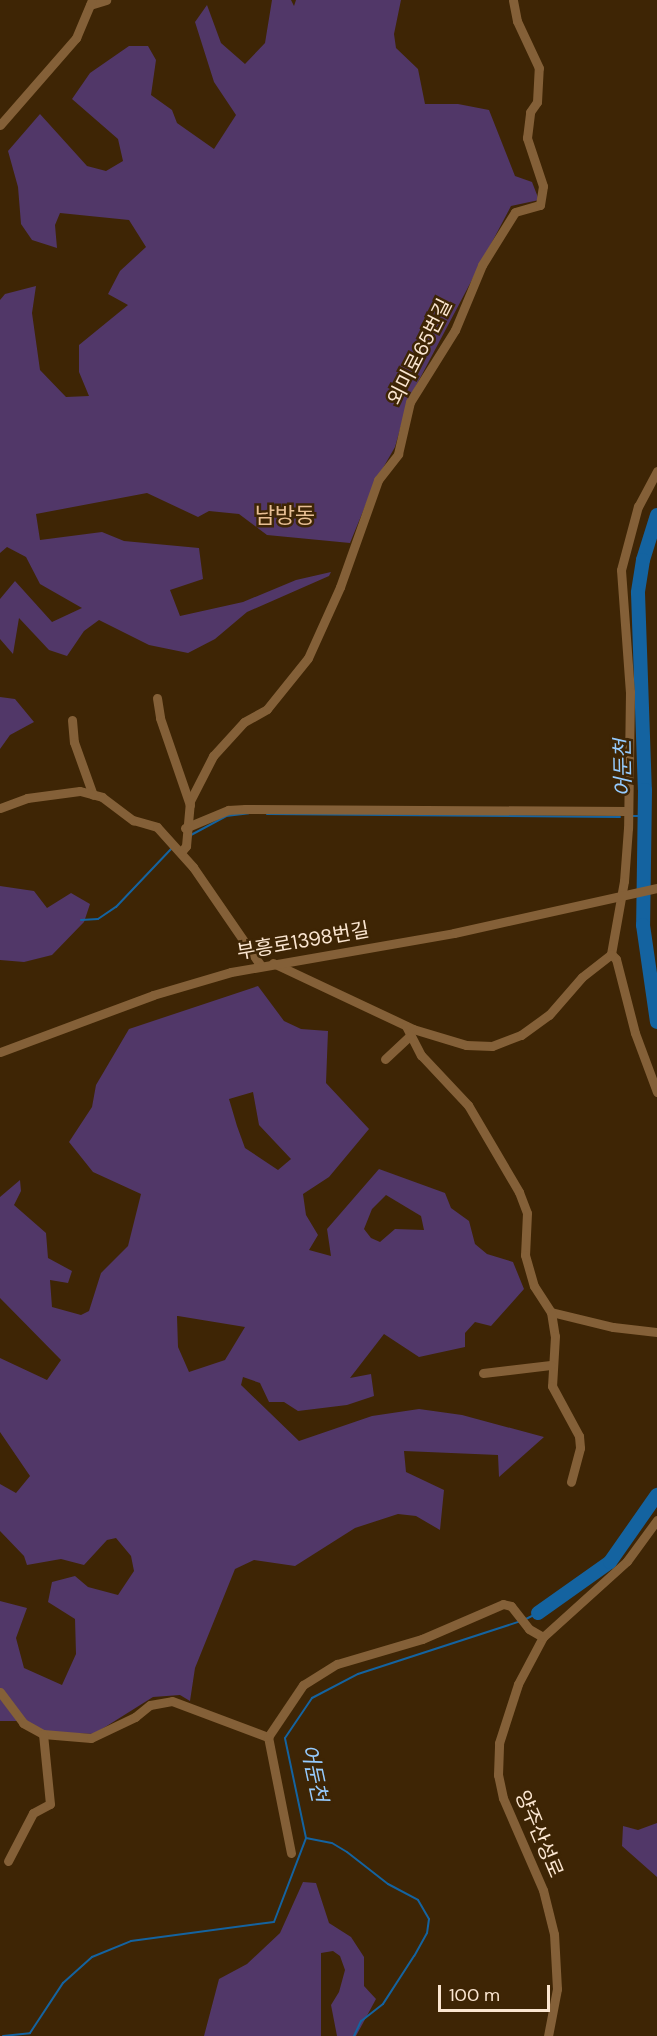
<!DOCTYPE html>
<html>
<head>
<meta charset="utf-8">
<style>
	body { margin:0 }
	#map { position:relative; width:657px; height:2036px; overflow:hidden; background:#3e2505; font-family:"DM Sans","Noto Sans KR",sans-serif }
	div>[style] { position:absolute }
	.green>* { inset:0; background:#513768 }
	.stream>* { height:2px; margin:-1px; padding:0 1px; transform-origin:1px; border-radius:1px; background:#1463a0 }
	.river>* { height:14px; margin:-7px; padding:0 7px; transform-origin:7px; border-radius:7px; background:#1463a0 }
	.minor>* { height:9px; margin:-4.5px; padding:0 4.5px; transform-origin:4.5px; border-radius:4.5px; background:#846038 }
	span { translate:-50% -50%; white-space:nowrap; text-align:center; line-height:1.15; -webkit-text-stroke:5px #3e2505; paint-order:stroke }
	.street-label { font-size:20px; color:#fbe6d1 }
	.water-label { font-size:21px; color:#96cbfe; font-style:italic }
	.quarter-label { font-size:22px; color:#e7be94 }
	.scale { position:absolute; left:438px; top:1985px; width:112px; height:27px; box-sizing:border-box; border:3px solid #fbe6d1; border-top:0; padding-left:8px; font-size:18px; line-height:21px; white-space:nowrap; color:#fbe6d1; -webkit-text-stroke:4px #3e2505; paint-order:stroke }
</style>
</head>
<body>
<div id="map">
	<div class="green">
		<div style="clip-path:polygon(272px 0,291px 0,294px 6px,296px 0,401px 0,394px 34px,396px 48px,418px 69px,425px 104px,458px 104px,489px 110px,515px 176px,532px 182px,539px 200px,511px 206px,408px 401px,395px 447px,375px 482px,350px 543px,267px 535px,239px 514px,209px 511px,198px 517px,147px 493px,36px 514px,40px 540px,102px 532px,124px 541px,199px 548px,203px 579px,170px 590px,180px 616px,243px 602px,296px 580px,331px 572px,329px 576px,247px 612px,215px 639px,188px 653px,149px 645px,99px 620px,84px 631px,67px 656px,49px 650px,19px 618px,13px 654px,0 639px,0 599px,15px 581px,52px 622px,82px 608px,40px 584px,26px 557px,7px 547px,0 553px,0 300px,5px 294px,36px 286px,32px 313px,40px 370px,66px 397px,89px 396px,79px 372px,79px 345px,128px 305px,108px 294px,120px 271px,146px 247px,129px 220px,60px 213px,55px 225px,57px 248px,32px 240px,21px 224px,18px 187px,8px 151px,40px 114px,87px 166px,106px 171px,123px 161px,118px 139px,72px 99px,90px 73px,129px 46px,148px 46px,156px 60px,151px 95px,172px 110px,177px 123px,214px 149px,236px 115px,214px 82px,195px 22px,207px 5px,221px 43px,245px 64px,265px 43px)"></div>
		<div style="clip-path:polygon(0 697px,15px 699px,34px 722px,10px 735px,0 749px)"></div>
		<div style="clip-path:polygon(0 886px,34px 891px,47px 908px,71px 893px,90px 904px,84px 922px,52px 955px,24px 962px,0 960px)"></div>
		<div style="clip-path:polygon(evenodd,258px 986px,284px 1021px,301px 1029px,328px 1031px,326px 1083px,369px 1129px,329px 1177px,303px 1194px,306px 1215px,318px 1235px,309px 1250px,331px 1256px,327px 1229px,379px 1169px,445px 1193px,451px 1208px,469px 1221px,475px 1244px,487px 1254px,513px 1262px,524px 1289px,491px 1326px,475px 1322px,465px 1333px,465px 1347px,419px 1357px,384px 1334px,350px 1378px,371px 1374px,374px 1396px,347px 1405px,298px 1411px,284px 1402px,269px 1402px,260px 1383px,243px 1377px,241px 1385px,299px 1441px,372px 1416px,419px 1409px,462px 1415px,544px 1437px,499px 1477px,498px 1455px,404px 1451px,406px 1472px,444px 1490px,440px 1530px,416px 1516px,398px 1514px,355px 1528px,295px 1566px,254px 1560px,235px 1569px,195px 1668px,190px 1701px,180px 1695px,153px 1697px,94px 1734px,45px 1732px,21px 1721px,0 1721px,0 1601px,27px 1608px,16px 1638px,24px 1668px,62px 1685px,76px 1654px,75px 1619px,48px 1602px,52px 1582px,75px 1576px,88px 1587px,118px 1595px,134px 1571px,131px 1556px,116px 1538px,107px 1540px,84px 1565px,61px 1559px,27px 1565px,24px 1556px,0 1531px,0 1484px,16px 1493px,30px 1476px,0 1432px,0 1358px,47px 1380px,61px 1360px,0 1298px,0 1197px,20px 1180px,21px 1191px,14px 1205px,46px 1233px,48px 1258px,72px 1271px,68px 1283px,50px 1280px,52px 1307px,81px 1315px,89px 1311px,101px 1273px,128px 1246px,141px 1194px,93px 1172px,69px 1142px,92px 1107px,96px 1085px,129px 1029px,258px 986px,253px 1092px,259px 1125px,291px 1159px,278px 1170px,245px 1148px,237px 1126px,229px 1099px,253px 1092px,258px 986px,386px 1195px,421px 1216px,424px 1230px,395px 1229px,380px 1242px,371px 1238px,364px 1229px,372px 1209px,386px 1195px,258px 986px,177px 1316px,178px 1316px,245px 1327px,225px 1360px,189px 1372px,178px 1347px,177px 1316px)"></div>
		<div style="clip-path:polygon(657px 1823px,657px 1877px,622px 1846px,623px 1826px,638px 1830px)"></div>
		<div style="clip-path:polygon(303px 1882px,316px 1883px,329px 1923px,351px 1937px,364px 1957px,364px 1986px,376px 1999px,356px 2036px,337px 2036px,331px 2005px,339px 1992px,345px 1970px,340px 1956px,333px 1951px,321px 1953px,321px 2036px,204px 2036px,219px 1979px,247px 1964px,280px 1933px)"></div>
	</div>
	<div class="stream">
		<div style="left:267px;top:814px;width:353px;rotate:0.5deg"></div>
		<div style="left:632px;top:816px;width:12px"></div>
		<div style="left:191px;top:835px;width:40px;rotate:-28deg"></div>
		<div style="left:226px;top:816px;width:23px;rotate:-7deg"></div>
		<div style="left:81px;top:920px;width:17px;rotate:-3deg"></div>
		<div style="left:98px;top:919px;width:22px;rotate:-34deg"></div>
		<div style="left:116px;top:907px;width:81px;rotate:-46.5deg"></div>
		<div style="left:526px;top:1619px;width:13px;rotate:-27deg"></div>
		<div style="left:306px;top:1838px;width:26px;rotate:11deg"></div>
		<div style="left:332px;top:1843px;width:17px;rotate:31deg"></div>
		<div style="left:347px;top:1852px;width:52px;rotate:38deg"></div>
		<div style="left:388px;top:1884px;width:34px;rotate:28deg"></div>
		<div style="left:418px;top:1900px;width:22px;rotate:60deg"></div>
		<div style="left:429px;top:1919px;width:14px;rotate:98deg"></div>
		<div style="left:427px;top:1933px;width:26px;rotate:119deg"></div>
		<div style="left:414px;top:1956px;width:57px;rotate:122.9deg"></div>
		<div style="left:383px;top:2004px;width:28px;rotate:142deg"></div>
		<div style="left:361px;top:2021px;width:17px;rotate:115deg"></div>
		<div style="left:3px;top:2036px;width:27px;rotate:-6deg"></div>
		<div style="left:30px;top:2033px;width:60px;rotate:-56.6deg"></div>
		<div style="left:63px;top:1983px;width:39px;rotate:-42deg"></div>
		<div style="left:92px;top:1957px;width:42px;rotate:-22.3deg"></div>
		<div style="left:131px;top:1941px;width:144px;rotate:-7.6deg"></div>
		<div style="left:274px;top:1922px;width:90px;rotate:-69.1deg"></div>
		<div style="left:306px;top:1838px;width:102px;rotate:-101.9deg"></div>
		<div style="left:285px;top:1738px;width:48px;rotate:-56deg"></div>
		<div style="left:312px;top:1698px;width:52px;rotate:-27.6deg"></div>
		<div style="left:358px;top:1674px;width:171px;rotate:-18deg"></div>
	</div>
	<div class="river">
		<div style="left:657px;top:515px;width:47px;rotate:107.3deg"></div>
		<div style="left:643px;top:560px;width:33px;rotate:99deg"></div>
		<div style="left:638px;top:593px;width:197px;rotate:88deg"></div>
		<div style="left:645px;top:790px;width:135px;rotate:90.8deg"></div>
		<div style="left:643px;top:925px;width:98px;rotate:81.8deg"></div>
		<div style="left:538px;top:1613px;width:88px;rotate:-35.3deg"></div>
		<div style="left:610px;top:1562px;width:82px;rotate:-55deg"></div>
	</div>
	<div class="minor">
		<div style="left:90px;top:5px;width:17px;rotate:-17deg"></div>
		<div style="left:0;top:125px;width:116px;rotate:-48.9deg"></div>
		<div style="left:76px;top:38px;width:41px;rotate:-67.2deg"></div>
		<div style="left:657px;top:471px;width:40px;rotate:118deg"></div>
		<div style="left:638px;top:506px;width:66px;rotate:104.9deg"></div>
		<div style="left:621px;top:570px;width:122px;rotate:85.8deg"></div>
		<div style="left:630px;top:692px;width:136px;rotate:90.8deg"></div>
		<div style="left:628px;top:828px;width:53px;rotate:94.3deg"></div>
		<div style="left:624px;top:881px;width:74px;rotate:100.1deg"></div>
		<div style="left:611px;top:954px;width:7px;rotate:45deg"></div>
		<div style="left:616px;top:959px;width:76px;rotate:75.6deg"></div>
		<div style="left:635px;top:1033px;width:63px;rotate:69.6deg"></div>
		<div style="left:157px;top:698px;width:20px;rotate:81deg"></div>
		<div style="left:160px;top:718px;width:92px;rotate:71deg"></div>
		<div style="left:72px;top:720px;width:22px;rotate:85deg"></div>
		<div style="left:74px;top:742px;width:56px;rotate:70.3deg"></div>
		<div style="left:0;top:808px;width:29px;rotate:-20deg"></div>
		<div style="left:27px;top:798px;width:53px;rotate:-7.5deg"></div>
		<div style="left:80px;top:791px;width:23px;rotate:15deg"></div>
		<div style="left:102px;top:797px;width:39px;rotate:37deg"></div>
		<div style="left:133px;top:820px;width:25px;rotate:16deg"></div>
		<div style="left:157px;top:827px;width:54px;rotate:48deg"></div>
		<div style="left:193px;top:867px;width:120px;rotate:55.5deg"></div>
		<div style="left:185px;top:828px;width:47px;rotate:-22.7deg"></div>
		<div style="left:228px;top:810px;width:17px;rotate:-3deg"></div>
		<div style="left:245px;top:809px;width:382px;rotate:0.3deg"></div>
		<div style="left:181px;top:852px;width:8px;rotate:-50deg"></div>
		<div style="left:186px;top:846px;width:45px;rotate:-84.9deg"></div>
		<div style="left:190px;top:801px;width:51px;rotate:-62.9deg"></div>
		<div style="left:213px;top:756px;width:46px;rotate:-47.6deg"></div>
		<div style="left:244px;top:722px;width:26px;rotate:-29deg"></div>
		<div style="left:267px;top:709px;width:65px;rotate:-51.2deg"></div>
		<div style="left:308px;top:658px;width:78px;rotate:-65.7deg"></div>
		<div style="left:340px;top:587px;width:114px;rotate:-70.4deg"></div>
		<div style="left:378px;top:480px;width:33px;rotate:-52deg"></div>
		<div style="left:398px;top:454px;width:53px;rotate:-77deg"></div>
		<div style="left:410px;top:402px;width:85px;rotate:-58deg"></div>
		<div style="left:455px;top:330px;width:70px;rotate:-67.4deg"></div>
		<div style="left:482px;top:265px;width:62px;rotate:-58.1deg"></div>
		<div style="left:515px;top:212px;width:26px;rotate:-16deg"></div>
		<div style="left:540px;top:205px;width:19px;rotate:-81deg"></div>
		<div style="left:543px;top:186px;width:51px;rotate:-108.4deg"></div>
		<div style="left:527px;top:138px;width:26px;rotate:-83deg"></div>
		<div style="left:530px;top:112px;width:12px;rotate:-55deg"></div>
		<div style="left:537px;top:102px;width:34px;rotate:-87deg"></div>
		<div style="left:539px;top:68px;width:52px;rotate:-115.1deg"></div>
		<div style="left:517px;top:21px;width:21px;rotate:-101deg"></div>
		<div style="left:273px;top:963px;width:155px;rotate:25.2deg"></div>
		<div style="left:413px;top:1029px;width:55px;rotate:16.8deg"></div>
		<div style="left:466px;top:1045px;width:26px;rotate:2deg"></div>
		<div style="left:492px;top:1046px;width:31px;rotate:-21deg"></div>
		<div style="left:521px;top:1035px;width:34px;rotate:-36deg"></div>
		<div style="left:549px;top:1015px;width:50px;rotate:-49deg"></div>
		<div style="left:582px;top:977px;width:37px;rotate:-38deg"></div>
		<div style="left:406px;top:1026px;width:33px;rotate:63deg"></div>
		<div style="left:421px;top:1055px;width:69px;rotate:46.8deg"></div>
		<div style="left:468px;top:1105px;width:101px;rotate:59.6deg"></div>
		<div style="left:519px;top:1192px;width:22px;rotate:69deg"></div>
		<div style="left:527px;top:1213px;width:42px;rotate:92.7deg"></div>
		<div style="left:525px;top:1255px;width:32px;rotate:74deg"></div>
		<div style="left:534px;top:1286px;width:31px;rotate:57deg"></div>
		<div style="left:551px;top:1312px;width:64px;rotate:13.6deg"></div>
		<div style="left:613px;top:1327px;width:44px;rotate:6.5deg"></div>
		<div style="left:0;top:1052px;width:163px;rotate:-20.4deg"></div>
		<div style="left:153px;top:995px;width:81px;rotate:-16.4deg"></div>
		<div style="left:231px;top:972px;width:226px;rotate:-9.9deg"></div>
		<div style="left:454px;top:933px;width:208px;rotate:-12.5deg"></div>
		<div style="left:385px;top:1059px;width:34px;rotate:-43deg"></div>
		<div style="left:551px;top:1312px;width:24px;rotate:81deg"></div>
		<div style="left:555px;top:1336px;width:50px;rotate:93.4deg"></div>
		<div style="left:552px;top:1386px;width:57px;rotate:61.6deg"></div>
		<div style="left:579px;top:1436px;width:12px;rotate:85deg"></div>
		<div style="left:580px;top:1448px;width:35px;rotate:105deg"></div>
		<div style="left:483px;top:1373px;width:68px;rotate:-6.7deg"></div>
		<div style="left:0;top:1692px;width:39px;rotate:53deg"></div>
		<div style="left:23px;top:1723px;width:23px;rotate:29deg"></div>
		<div style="left:43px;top:1734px;width:48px;rotate:4.8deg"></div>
		<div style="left:91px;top:1738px;width:49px;rotate:-25.5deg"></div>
		<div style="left:135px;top:1717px;width:19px;rotate:-39deg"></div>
		<div style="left:150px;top:1705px;width:22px;rotate:-10deg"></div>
		<div style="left:172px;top:1701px;width:103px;rotate:20.6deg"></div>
		<div style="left:291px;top:1853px;width:118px;rotate:-101.2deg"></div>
		<div style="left:268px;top:1737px;width:63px;rotate:-56.1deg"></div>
		<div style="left:303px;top:1685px;width:40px;rotate:-32deg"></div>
		<div style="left:337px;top:1664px;width:89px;rotate:-16.4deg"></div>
		<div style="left:422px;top:1639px;width:88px;rotate:-23.4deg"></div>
		<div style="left:503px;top:1604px;width:8px;rotate:14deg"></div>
		<div style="left:511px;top:1606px;width:29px;rotate:52deg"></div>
		<div style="left:529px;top:1629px;width:16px;rotate:30deg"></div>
		<div style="left:8px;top:1861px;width:54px;rotate:-62.5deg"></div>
		<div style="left:33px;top:1813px;width:19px;rotate:-28deg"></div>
		<div style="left:50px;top:1804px;width:70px;rotate:-95.7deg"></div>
		<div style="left:548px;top:2036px;width:48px;rotate:-79.2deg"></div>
		<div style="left:557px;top:1989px;width:55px;rotate:-93.1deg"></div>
		<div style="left:554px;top:1934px;width:45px;rotate:-104deg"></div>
		<div style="left:543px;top:1890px;width:100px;rotate:-113.5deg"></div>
		<div style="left:503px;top:1798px;width:24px;rotate:-102deg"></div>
		<div style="left:498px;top:1775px;width:32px;rotate:-88deg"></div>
		<div style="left:499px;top:1743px;width:62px;rotate:-72.1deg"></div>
		<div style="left:518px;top:1684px;width:53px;rotate:-62deg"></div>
		<div style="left:543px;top:1637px;width:113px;rotate:-42.1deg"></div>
		<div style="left:627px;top:1561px;width:51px;rotate:-53.8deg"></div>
	</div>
	<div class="street-label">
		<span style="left:420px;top:352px;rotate:-63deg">외미로65번길</span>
		<span style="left:303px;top:941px;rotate:-10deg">부흥로1398번길</span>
		<span style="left:539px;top:1834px;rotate:67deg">양주산성로</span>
	</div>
	<div class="water-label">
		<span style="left:623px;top:768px;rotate:-91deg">어둔천</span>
		<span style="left:314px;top:1773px;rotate:78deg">어둔천</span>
	</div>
	<div class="quarter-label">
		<span style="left:285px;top:516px">남방동</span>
	</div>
	<div class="scale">100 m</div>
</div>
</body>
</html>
